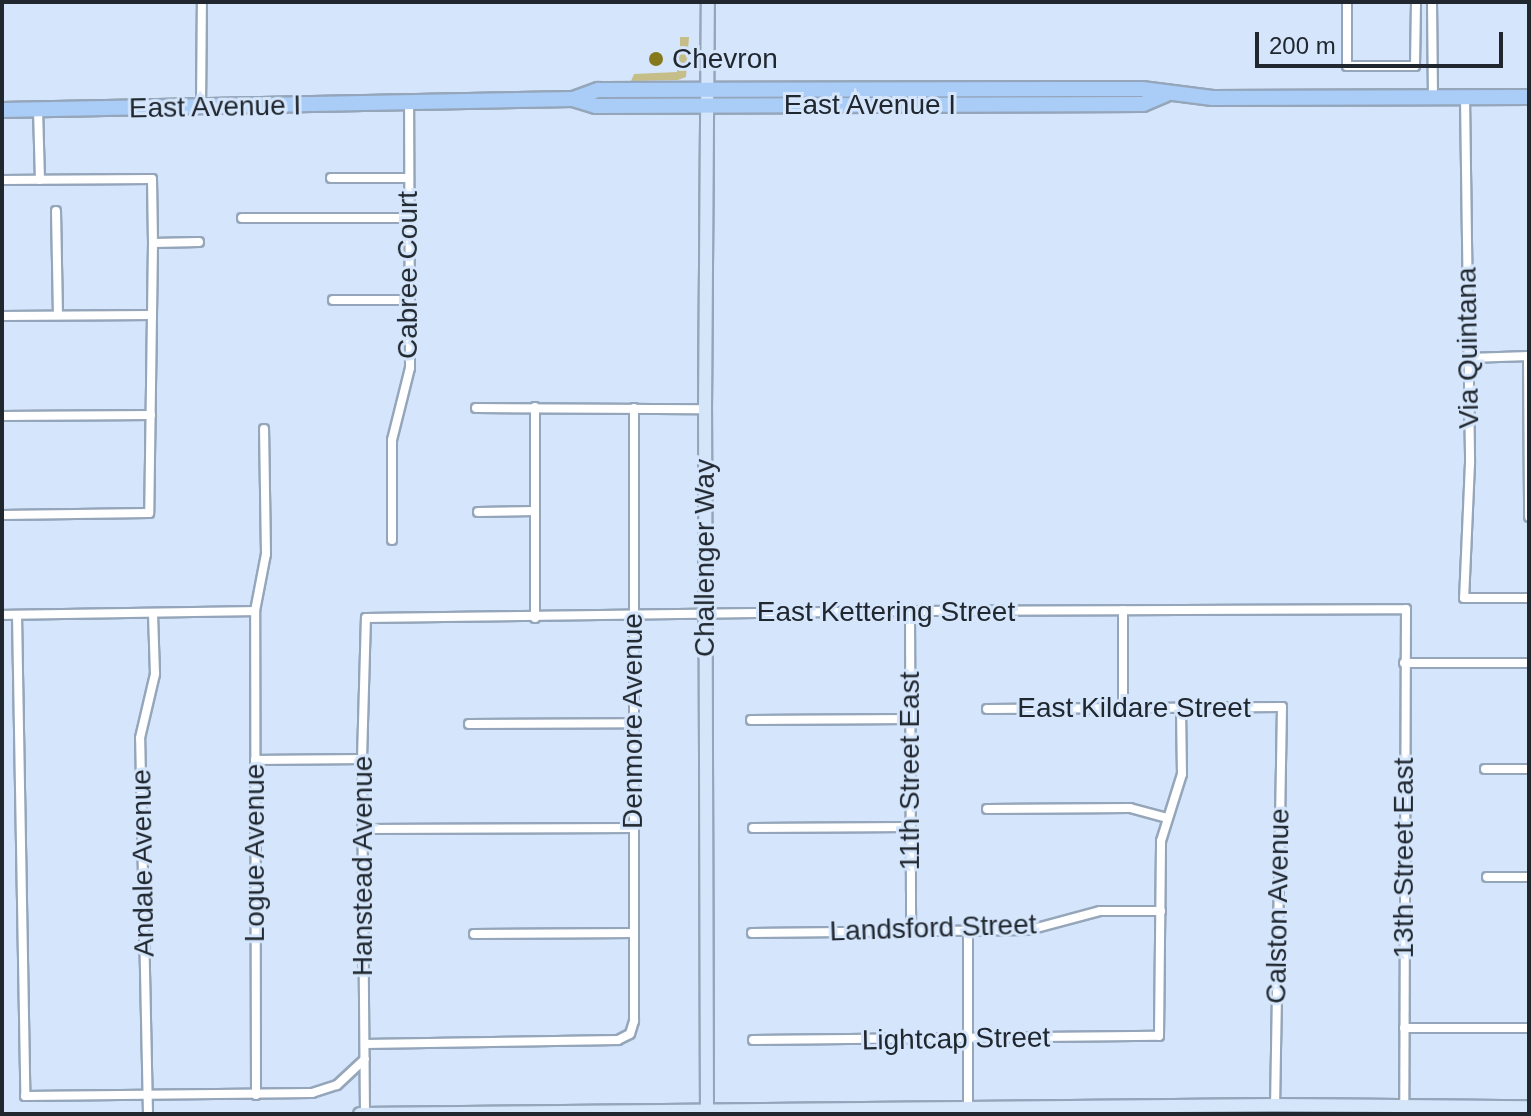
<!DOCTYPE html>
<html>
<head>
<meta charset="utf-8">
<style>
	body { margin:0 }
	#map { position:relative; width:1531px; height:1116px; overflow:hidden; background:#d5e6fc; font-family:Helvetica,sans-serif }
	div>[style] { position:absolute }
	.green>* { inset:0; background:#c6be89 }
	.roads { filter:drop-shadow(2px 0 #95a6ba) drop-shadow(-2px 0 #95a6ba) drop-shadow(0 2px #95a6ba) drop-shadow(0 -2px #95a6ba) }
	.minor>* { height:8px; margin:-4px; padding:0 4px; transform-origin:4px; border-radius:4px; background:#fff }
	.secondary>* { height:12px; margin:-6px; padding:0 6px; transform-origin:6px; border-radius:6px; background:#d5e6fb }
	.primary>* { height:14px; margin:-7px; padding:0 7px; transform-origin:7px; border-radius:7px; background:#aacdf8 }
	.dots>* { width:22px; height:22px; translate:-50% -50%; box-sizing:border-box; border:4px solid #d5e6fc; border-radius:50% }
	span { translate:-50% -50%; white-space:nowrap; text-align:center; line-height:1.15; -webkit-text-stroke:6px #d5e6fc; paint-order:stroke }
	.poi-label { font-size:28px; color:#20272f }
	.left { translate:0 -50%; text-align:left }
	.street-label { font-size:28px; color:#20272f }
	.frame { position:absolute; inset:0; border:4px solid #20272f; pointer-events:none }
	.scale { position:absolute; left:1255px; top:32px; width:248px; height:36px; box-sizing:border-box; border:4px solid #20272f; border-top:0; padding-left:10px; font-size:24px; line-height:28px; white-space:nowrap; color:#20272f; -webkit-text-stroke:6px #d5e6fc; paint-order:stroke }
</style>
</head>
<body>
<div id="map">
	<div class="green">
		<div style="clip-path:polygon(680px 37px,689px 37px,686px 77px,678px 80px,631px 81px,634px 74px,677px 72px,680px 49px,683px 48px,680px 47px)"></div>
	</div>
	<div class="roads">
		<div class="minor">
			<div style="left:1347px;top:2px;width:64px;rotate:90deg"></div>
			<div style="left:1347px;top:66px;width:68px"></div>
			<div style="left:1415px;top:66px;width:64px;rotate:-89.1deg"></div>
			<div style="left:1432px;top:2px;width:95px;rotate:89.4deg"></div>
			<div style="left:1465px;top:97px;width:366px;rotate:89.2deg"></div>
			<div style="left:1470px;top:463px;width:135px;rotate:92.5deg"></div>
			<div style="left:1464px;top:598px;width:65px"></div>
			<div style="left:201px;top:107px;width:105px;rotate:-89.5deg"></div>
			<div style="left:38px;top:109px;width:71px;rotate:88.4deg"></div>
			<div style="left:331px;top:178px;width:76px"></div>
			<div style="left:2px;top:180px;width:150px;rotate:-0.4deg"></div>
			<div style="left:152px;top:179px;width:64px;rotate:89.1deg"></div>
			<div style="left:153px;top:243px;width:270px;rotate:90.8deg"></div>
			<div style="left:149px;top:513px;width:147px;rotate:179.2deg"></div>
			<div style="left:56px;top:211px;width:104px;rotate:88.9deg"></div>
			<div style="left:242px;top:218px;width:165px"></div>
			<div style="left:153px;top:243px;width:46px;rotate:-1.2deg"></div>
			<div style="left:333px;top:300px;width:75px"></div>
			<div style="left:2px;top:316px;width:150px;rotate:-0.4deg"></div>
			<div style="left:1528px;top:356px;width:161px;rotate:89.6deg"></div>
			<div style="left:1469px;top:358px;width:60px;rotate:-1.9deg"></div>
			<div style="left:476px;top:408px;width:229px;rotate:0.3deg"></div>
			<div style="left:2px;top:416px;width:149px;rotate:-0.4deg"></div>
			<div style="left:478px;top:512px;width:57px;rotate:-1deg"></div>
			<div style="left:392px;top:540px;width:100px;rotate:-90deg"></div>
			<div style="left:392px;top:440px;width:74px;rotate:-76deg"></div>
			<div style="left:410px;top:368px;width:264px;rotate:-90.2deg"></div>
			<div style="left:1123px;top:610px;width:98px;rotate:90deg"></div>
			<div style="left:910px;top:611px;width:321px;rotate:89.8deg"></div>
			<div style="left:2px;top:615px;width:253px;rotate:-0.9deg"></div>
			<div style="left:17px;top:615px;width:481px;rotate:89deg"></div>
			<div style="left:25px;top:1096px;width:287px;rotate:-0.6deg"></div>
			<div style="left:312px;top:1093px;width:26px;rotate:-18deg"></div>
			<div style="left:337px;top:1085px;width:38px;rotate:-43deg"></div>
			<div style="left:535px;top:618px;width:211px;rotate:-90deg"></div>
			<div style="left:1404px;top:663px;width:125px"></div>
			<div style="left:987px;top:709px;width:295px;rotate:-0.4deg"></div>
			<div style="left:1282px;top:707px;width:398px;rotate:91deg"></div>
			<div style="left:751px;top:720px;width:159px;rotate:-0.4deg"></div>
			<div style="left:469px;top:724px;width:164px;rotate:-0.3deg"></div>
			<div style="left:255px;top:760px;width:107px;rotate:-0.5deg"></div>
			<div style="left:1485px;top:769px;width:44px"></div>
			<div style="left:987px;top:809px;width:143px;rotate:-0.4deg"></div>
			<div style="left:1130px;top:808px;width:38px;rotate:15deg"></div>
			<div style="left:753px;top:828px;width:156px;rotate:-0.4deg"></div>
			<div style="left:364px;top:829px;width:270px;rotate:-0.2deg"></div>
			<div style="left:1487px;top:877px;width:42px"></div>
			<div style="left:752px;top:933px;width:277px;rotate:-0.6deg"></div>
			<div style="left:1029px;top:930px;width:73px;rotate:-15deg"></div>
			<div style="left:1100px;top:911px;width:61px"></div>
			<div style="left:474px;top:934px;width:160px;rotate:-0.4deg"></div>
			<div style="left:1404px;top:1028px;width:125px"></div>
			<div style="left:753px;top:1040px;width:406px;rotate:-0.6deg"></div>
			<div style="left:1159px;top:1036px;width:195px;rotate:-89.4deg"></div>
			<div style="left:1161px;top:841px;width:70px;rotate:-72.6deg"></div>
			<div style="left:1182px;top:774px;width:66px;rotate:-90.9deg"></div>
			<div style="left:365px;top:1044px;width:253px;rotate:-0.9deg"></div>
			<div style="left:618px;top:1040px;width:13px;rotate:-27deg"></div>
			<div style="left:630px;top:1034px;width:14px;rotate:-73deg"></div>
			<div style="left:634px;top:1021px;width:613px;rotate:-90deg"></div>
			<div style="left:256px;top:1095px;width:484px;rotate:-90.1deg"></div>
			<div style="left:255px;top:611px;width:58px;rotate:-79.1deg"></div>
			<div style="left:266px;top:554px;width:125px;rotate:-90.9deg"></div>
			<div style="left:968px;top:1113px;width:181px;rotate:-90deg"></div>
			<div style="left:148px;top:1114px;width:376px;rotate:-91.2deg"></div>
			<div style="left:140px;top:738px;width:66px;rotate:-76.8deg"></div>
			<div style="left:155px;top:674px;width:61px;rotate:-91.9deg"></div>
			<div style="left:365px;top:1114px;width:355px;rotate:-90.5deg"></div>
			<div style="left:362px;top:759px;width:141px;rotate:-88.4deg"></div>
			<div style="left:366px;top:618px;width:544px;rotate:-0.74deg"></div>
			<div style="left:910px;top:611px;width:496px;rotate:-0.2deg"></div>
			<div style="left:1406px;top:609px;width:498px;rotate:90.2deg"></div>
		</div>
		<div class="secondary">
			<div style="left:360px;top:1114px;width:915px;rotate:-0.56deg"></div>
			<div style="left:1275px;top:1105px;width:254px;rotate:0.5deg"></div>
			<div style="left:707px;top:1114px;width:705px;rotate:-90.16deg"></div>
			<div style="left:705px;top:409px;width:407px;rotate:-89.6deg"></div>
		</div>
		<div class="primary">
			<div style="left:573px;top:99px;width:27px;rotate:-20deg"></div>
			<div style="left:598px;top:90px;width:544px;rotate:-0.11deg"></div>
			<div style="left:1142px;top:89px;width:71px;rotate:7.3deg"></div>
			<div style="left:1212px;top:98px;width:317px;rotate:-0.2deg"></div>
			<div style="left:2px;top:110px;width:571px;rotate:-1.1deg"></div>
			<div style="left:573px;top:99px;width:24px;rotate:17deg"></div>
			<div style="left:596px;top:106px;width:547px;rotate:-0.21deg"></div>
			<div style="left:1143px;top:104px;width:25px;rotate:-23deg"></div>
		</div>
	</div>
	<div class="dots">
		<div style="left:656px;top:59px;background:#85781d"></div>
	</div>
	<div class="poi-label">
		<span class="left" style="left:672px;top:59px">Chevron</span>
	</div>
	<div class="street-label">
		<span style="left:870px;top:105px">East Avenue I</span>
		<span style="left:215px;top:107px;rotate:-1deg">East Avenue I</span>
		<span style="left:408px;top:275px;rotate:-90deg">Cabree Court</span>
		<span style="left:1468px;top:348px;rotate:-91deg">Via Quintana</span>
		<span style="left:705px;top:558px;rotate:-90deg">Challenger Way</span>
		<span style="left:886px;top:612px">East Kettering Street</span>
		<span style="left:1134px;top:708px">East Kildare Street</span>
		<span style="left:633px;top:721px;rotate:-90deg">Denmore Avenue</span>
		<span style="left:910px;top:771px;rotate:-90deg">11th Street East</span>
		<span style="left:255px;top:853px;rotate:-90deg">Logue Avenue</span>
		<span style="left:1404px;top:858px;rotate:-90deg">13th Street East</span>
		<span style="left:143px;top:863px;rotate:-91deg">Andale Avenue</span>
		<span style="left:363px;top:866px;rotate:-90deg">Hanstead Avenue</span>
		<span style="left:1278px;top:906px;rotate:-89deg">Calston Avenue</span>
		<span style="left:933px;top:928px;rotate:-2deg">Landsford Street</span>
		<span style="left:956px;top:1039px;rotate:-1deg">Lightcap Street</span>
	</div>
	<div class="frame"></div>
	<div class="scale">200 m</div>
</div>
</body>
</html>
